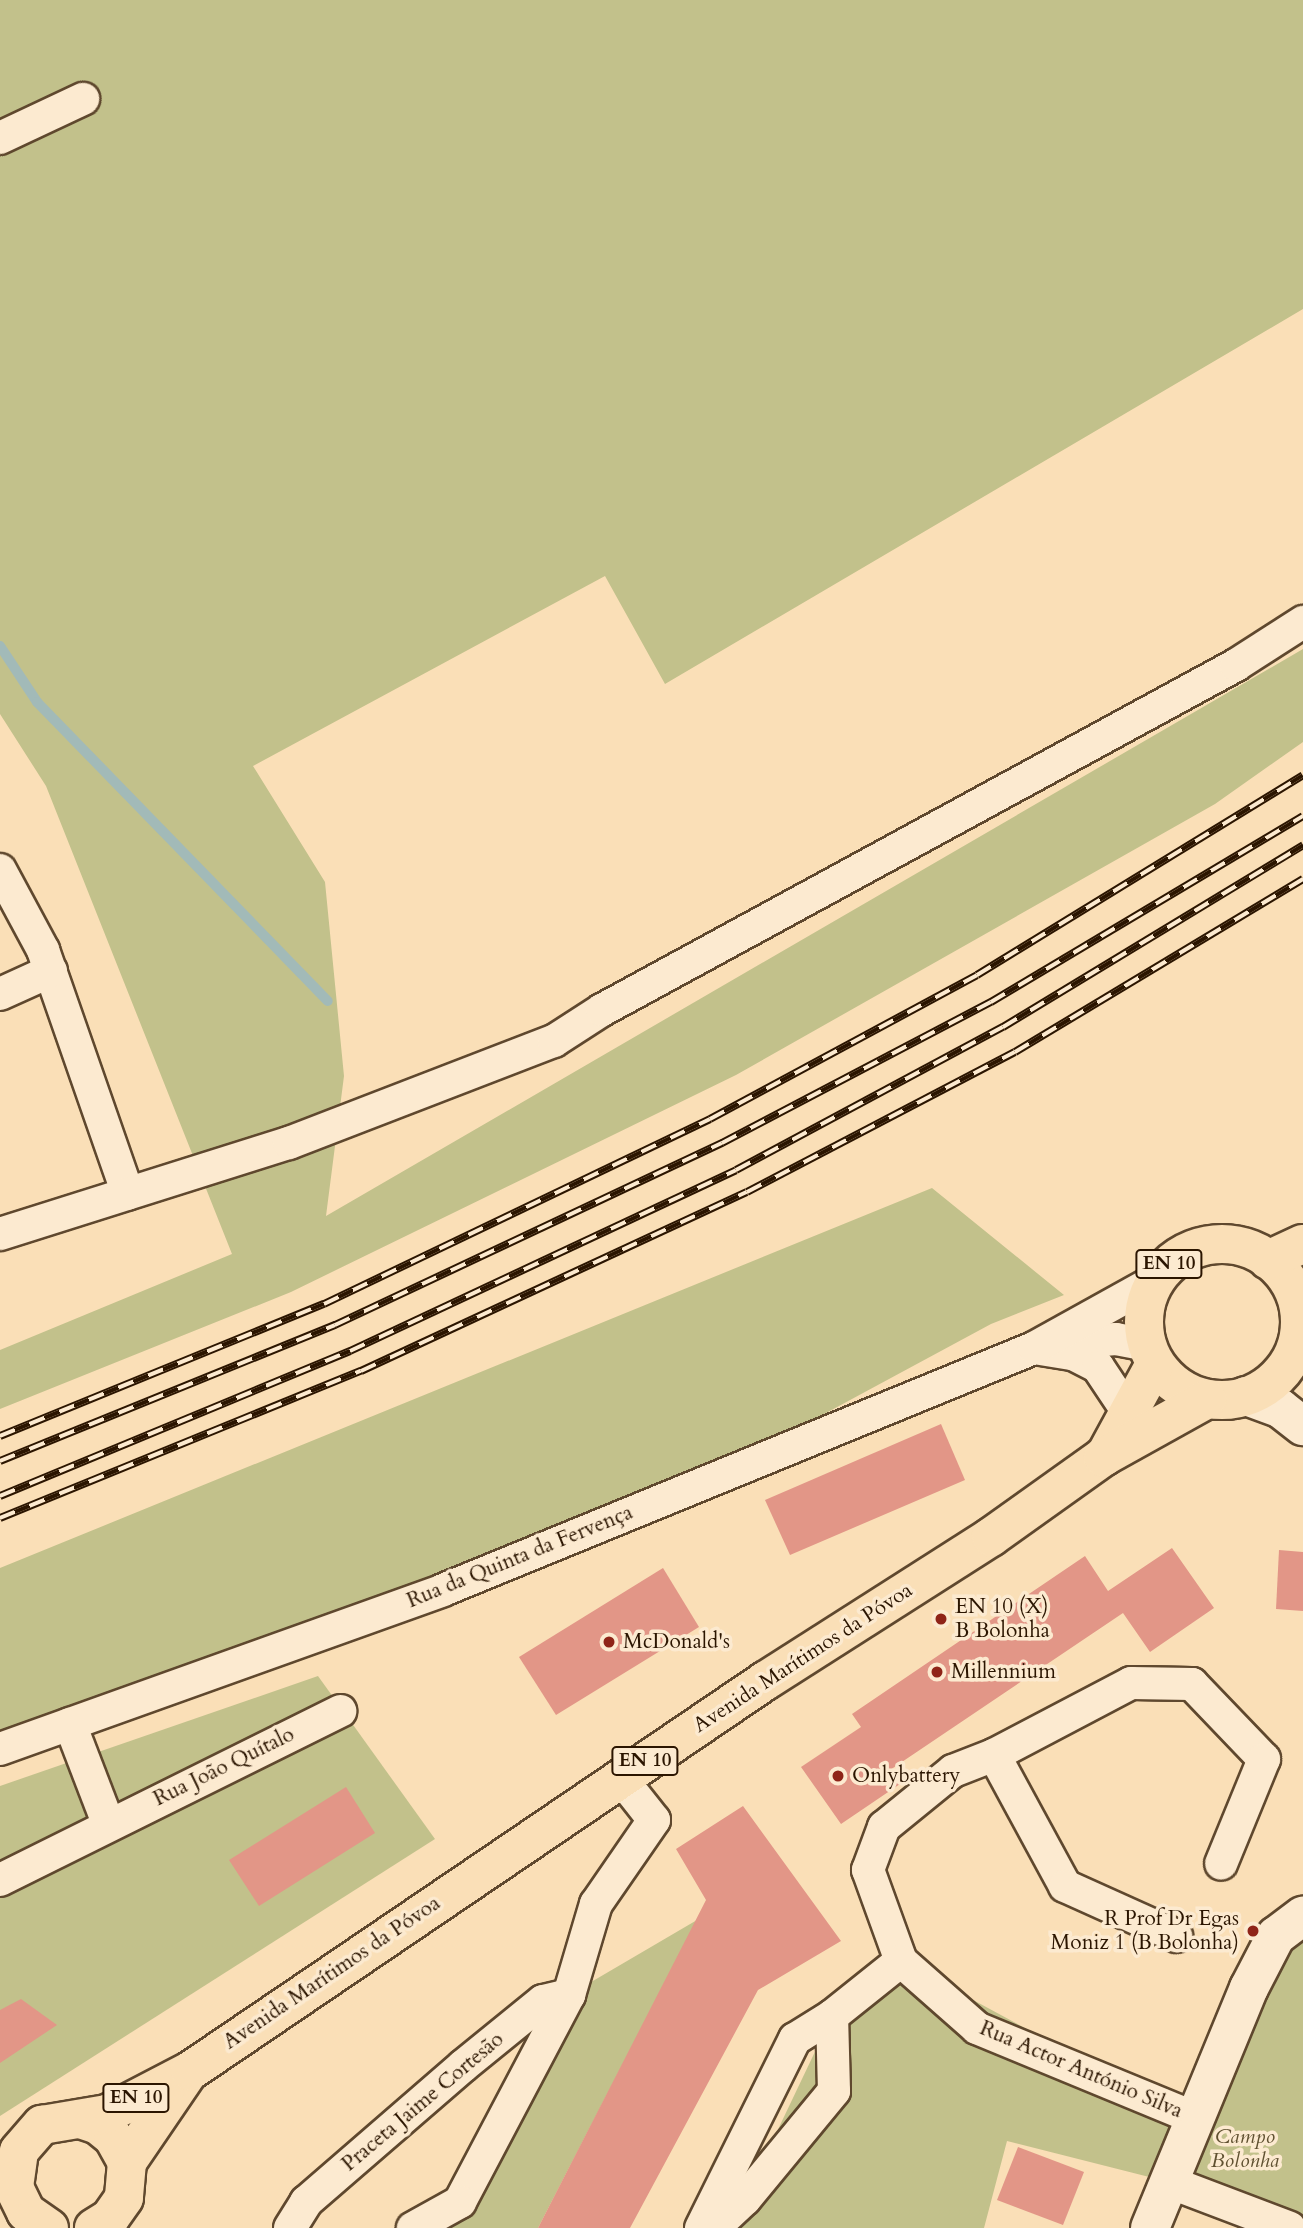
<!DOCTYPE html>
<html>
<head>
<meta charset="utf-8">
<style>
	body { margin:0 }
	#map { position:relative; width:1303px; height:2228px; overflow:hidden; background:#fadfb7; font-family:Cardo,serif }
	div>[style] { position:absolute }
	.green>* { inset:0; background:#c2c18b }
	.stream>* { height:10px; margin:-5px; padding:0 5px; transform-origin:5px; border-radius:5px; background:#a2bab8 }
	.building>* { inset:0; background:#e29687 }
	.roads { filter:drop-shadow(2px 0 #5f482e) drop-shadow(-2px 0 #5f482e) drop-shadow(0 2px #5f482e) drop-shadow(0 -2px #5f482e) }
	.minor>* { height:32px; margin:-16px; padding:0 16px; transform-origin:16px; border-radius:16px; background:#fcead0 }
	.tertiary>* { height:38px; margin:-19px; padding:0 19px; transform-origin:19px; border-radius:19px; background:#fcead0 }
	.primary>* { height:38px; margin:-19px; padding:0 19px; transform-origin:19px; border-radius:19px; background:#fadfb7 }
	.primary>.ring { margin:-19px; padding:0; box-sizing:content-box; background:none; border:38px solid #fadfb7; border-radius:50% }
	.rail>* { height:8px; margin-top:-4px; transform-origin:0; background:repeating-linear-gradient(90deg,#fcead0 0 16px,#2b1500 0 32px); box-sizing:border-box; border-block:2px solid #2b1500 }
	.dots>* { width:19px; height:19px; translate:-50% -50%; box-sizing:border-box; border:4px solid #fcead0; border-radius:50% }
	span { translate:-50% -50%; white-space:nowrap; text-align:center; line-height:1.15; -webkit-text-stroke:7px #fcead0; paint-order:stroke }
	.shield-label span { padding:2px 5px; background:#fcead0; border:2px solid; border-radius:5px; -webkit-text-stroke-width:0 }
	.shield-label { font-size:19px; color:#2b1500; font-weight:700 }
	.street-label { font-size:21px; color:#2b1500 }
	.poi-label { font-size:21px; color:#2b1500 }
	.left { translate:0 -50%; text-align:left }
	.right { translate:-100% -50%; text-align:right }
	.park-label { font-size:21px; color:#605131; font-style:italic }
</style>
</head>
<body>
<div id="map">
	<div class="green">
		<div style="clip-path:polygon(0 0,1303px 0,1303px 309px,665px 684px,605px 576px,253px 766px,325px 882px,344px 1076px,326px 1216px,1303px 649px,1303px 742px,1215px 804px,736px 1075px,291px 1292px,0 1409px,0 1350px,232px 1254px,46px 786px,0 714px)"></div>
		<div style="clip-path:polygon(932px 1188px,1064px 1295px,991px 1324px,683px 1490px,0 1750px,0 1568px)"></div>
		<div style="clip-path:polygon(318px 1676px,435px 1839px,0 2116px,0 1786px)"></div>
		<div style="clip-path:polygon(1303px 1916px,1303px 2228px,1169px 2182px,1007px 2141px,984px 2228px,731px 2228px,832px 2016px,901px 1961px,1169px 2106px,1169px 2179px)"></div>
		<div style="clip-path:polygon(697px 1920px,538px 2228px,413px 2228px,460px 2202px,569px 1995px)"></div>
	</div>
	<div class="stream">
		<div style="left:0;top:646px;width:67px;rotate:56.5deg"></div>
		<div style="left:37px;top:702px;width:417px;rotate:45.8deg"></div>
	</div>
	<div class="building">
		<div style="clip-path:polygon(941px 1424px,965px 1480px,790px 1555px,765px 1500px)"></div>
		<div style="clip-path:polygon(1172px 1548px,1214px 1608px,1150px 1652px,1123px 1613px,890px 1770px,900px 1784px,841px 1824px,801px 1767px,861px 1727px,852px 1714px,1085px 1556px,1108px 1591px)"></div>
		<div style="clip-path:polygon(1279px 1550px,1303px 1552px,1303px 1611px,1276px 1609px)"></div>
		<div style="clip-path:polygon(663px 1568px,699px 1627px,556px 1715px,519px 1657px)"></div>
		<div style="clip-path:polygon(346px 1787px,375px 1833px,259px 1906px,229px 1860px)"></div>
		<div style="clip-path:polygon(743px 1806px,841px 1941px,758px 1990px,630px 2228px,538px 2228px,706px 1900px,676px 1849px)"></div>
		<div style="clip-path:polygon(21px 1999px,57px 2025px,0 2063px,0 2010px)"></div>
		<div style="clip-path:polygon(1018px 2147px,1084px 2172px,1063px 2225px,997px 2200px)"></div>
	</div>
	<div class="roads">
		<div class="minor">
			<div style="left:0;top:138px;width:92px;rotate:-25.2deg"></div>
			<div style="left:0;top:870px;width:91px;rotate:61.7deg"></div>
			<div style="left:43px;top:950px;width:258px;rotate:70.8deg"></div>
			<div style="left:0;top:994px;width:56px;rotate:-24.3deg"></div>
			<div style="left:0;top:1234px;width:303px;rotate:-17.5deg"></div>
			<div style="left:289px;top:1143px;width:284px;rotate:-21.1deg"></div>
			<div style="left:554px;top:1041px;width:57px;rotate:-32.9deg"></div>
			<div style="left:602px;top:1010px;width:722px;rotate:-28.55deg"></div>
			<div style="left:1236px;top:665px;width:80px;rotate:-32.7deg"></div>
			<div style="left:1056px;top:1344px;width:60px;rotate:-4.8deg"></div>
			<div style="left:1116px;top:1339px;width:32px;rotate:11deg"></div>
			<div style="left:1034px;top:1348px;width:39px;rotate:9deg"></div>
			<div style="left:1073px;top:1354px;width:28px;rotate:27deg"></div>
			<div style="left:1098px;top:1367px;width:58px;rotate:56.3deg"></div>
			<div style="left:70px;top:1724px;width:106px;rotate:69deg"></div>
			<div style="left:0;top:1749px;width:471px;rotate:-19.7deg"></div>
			<div style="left:443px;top:1590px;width:639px;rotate:-22.27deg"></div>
			<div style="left:1034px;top:1348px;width:138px;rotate:-29deg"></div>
			<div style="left:994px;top:1755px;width:149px;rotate:61.5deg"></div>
			<div style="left:1065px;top:1886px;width:122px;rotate:24.2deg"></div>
			<div style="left:0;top:1880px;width:380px;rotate:-26.4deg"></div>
			<div style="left:569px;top:1995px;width:95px;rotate:-73.5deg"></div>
			<div style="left:596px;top:1904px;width:102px;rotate:-55.4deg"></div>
			<div style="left:654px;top:1820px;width:55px;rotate:-128.3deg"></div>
			<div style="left:1195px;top:2118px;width:236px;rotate:-157.6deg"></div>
			<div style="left:977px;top:2028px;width:101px;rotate:-138.6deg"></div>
			<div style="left:901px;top:1961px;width:97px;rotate:-109.9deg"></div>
			<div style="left:868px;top:1870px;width:46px;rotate:-69.6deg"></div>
			<div style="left:884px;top:1827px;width:89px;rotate:-39.1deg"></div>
			<div style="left:953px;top:1771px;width:44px;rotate:-21.3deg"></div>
			<div style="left:994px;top:1755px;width:155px;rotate:-27.7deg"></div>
			<div style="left:1131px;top:1683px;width:61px;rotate:0.9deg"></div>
			<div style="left:1192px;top:1684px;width:104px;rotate:46.2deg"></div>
			<div style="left:1264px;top:1759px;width:113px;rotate:112.3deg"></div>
			<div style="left:1169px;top:2182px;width:129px;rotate:20.8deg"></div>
			<div style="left:290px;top:2228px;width:31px;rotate:-58deg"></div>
			<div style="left:306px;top:2202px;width:208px;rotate:-40.9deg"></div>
			<div style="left:463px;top:2066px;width:103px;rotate:-39.1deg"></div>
			<div style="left:543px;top:2001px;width:27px;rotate:-13deg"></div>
			<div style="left:569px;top:1995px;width:234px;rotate:117.8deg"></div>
			<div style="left:460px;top:2202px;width:54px;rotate:151deg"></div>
			<div style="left:701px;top:2228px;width:211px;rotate:-63.6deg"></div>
			<div style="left:795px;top:2039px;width:44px;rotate:-31.9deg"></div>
			<div style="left:832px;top:2016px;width:88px;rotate:-38.6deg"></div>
			<div style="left:714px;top:2228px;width:42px;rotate:-43.1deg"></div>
			<div style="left:745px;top:2199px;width:140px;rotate:-50.5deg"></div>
			<div style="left:834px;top:2091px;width:75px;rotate:-91.5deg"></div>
		</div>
		<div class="tertiary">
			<div style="left:1300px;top:1325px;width:5px;rotate:53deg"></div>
			<div style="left:1246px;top:1396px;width:37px;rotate:20deg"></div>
			<div style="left:1281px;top:1409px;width:28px;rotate:38deg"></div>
			<div style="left:1150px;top:2228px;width:260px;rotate:-67.6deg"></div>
			<div style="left:1249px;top:1988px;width:59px;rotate:-62.6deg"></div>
			<div style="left:1276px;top:1936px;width:34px;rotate:-37deg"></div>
		</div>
		<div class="primary">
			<div class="ring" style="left:1144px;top:1244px;width:118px;height:118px"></div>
			<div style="left:1268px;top:1260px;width:38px;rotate:-25deg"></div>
			<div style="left:1105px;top:1456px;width:105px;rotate:-61.5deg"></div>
			<div style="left:80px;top:2119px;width:19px;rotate:18deg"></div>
			<div style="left:98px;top:2125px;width:19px;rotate:39deg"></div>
			<div style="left:113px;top:2137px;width:29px;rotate:61deg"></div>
			<div style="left:127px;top:2162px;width:36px;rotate:95deg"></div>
			<div style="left:124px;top:2198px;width:24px;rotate:125deg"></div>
			<div style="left:110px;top:2218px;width:19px;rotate:148deg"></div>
			<div style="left:127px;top:2162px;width:107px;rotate:-55.7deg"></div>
			<div style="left:49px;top:2228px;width:28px;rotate:-145deg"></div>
			<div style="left:26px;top:2212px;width:28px;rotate:-116deg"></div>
			<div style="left:14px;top:2187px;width:36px;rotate:-82deg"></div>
			<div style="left:19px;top:2151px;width:35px;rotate:-49deg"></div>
			<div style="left:42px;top:2125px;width:66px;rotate:-9.6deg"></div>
			<div style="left:107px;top:2114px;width:93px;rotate:-27.4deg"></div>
			<div style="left:190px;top:2071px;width:695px;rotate:-34.15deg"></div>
			<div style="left:765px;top:1681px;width:268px;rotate:-32.5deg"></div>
			<div style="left:991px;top:1537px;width:138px;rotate:-35.5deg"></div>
			<div style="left:1103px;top:1457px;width:119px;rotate:-29.1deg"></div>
		</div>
	</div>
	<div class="rail">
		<div style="left:0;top:1436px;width:350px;rotate:-22.2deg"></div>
		<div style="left:324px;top:1304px;width:428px;rotate:-25.6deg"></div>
		<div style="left:710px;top:1119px;width:303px;rotate:-28.3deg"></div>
		<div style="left:977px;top:975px;width:382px;rotate:-31.5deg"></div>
		<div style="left:0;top:1461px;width:362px;rotate:-22.1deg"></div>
		<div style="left:335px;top:1325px;width:428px;rotate:-25.2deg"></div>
		<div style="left:722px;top:1143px;width:304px;rotate:-27.7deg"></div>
		<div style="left:991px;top:1002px;width:363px;rotate:-30.8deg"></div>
		<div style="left:0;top:1496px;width:379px;rotate:-22.5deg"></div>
		<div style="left:350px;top:1351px;width:426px;rotate:-25.1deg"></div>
		<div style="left:736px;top:1170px;width:303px;rotate:-28.2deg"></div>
		<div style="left:1003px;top:1027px;width:351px;rotate:-31.2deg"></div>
		<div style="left:0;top:1518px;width:390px;rotate:-22.2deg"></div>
		<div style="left:361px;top:1371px;width:425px;rotate:-24.9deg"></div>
		<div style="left:747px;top:1192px;width:302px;rotate:-27.6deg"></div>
		<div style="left:1015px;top:1052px;width:336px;rotate:-31deg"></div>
	</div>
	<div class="dots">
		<div style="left:941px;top:1619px;background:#8f2418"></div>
		<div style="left:609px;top:1642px;background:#8f2418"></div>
		<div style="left:937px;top:1672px;background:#8f2418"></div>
		<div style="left:838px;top:1776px;background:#8f2418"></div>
		<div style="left:1253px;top:1931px;background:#8f2418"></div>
	</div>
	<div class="shield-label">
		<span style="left:1169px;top:1264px">EN 10</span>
		<span style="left:645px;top:1761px">EN 10</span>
		<span style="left:136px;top:2098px">EN 10</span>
	</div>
	<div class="street-label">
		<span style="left:520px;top:1557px;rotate:-22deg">Rua da Quinta da Fervença</span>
		<span style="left:803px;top:1658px;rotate:-33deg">Avenida Marítimos da Póvoa</span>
		<span style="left:224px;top:1767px;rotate:-26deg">Rua João Quítalo</span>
		<span style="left:332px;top:1973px;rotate:-34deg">Avenida Marítimos da Póvoa</span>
		<span style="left:1081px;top:2070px;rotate:23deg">Rua Actor António Silva</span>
		<span style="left:423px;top:2102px;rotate:-40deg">Praceta Jaime Cortesão</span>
	</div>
	<div class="poi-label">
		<span class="left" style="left:955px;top:1619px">EN 10 (X)<br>B Bolonha</span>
		<span class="left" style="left:623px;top:1642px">McDonald's</span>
		<span class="left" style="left:951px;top:1672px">Millennium</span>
		<span class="left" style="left:852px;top:1776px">Onlybattery</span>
		<span class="right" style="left:1239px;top:1931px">R Prof Dr Egas<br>Moniz 1 (B Bolonha)</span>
	</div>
	<div class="park-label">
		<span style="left:1245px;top:2149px">Campo<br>Bolonha</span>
	</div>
</div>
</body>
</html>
